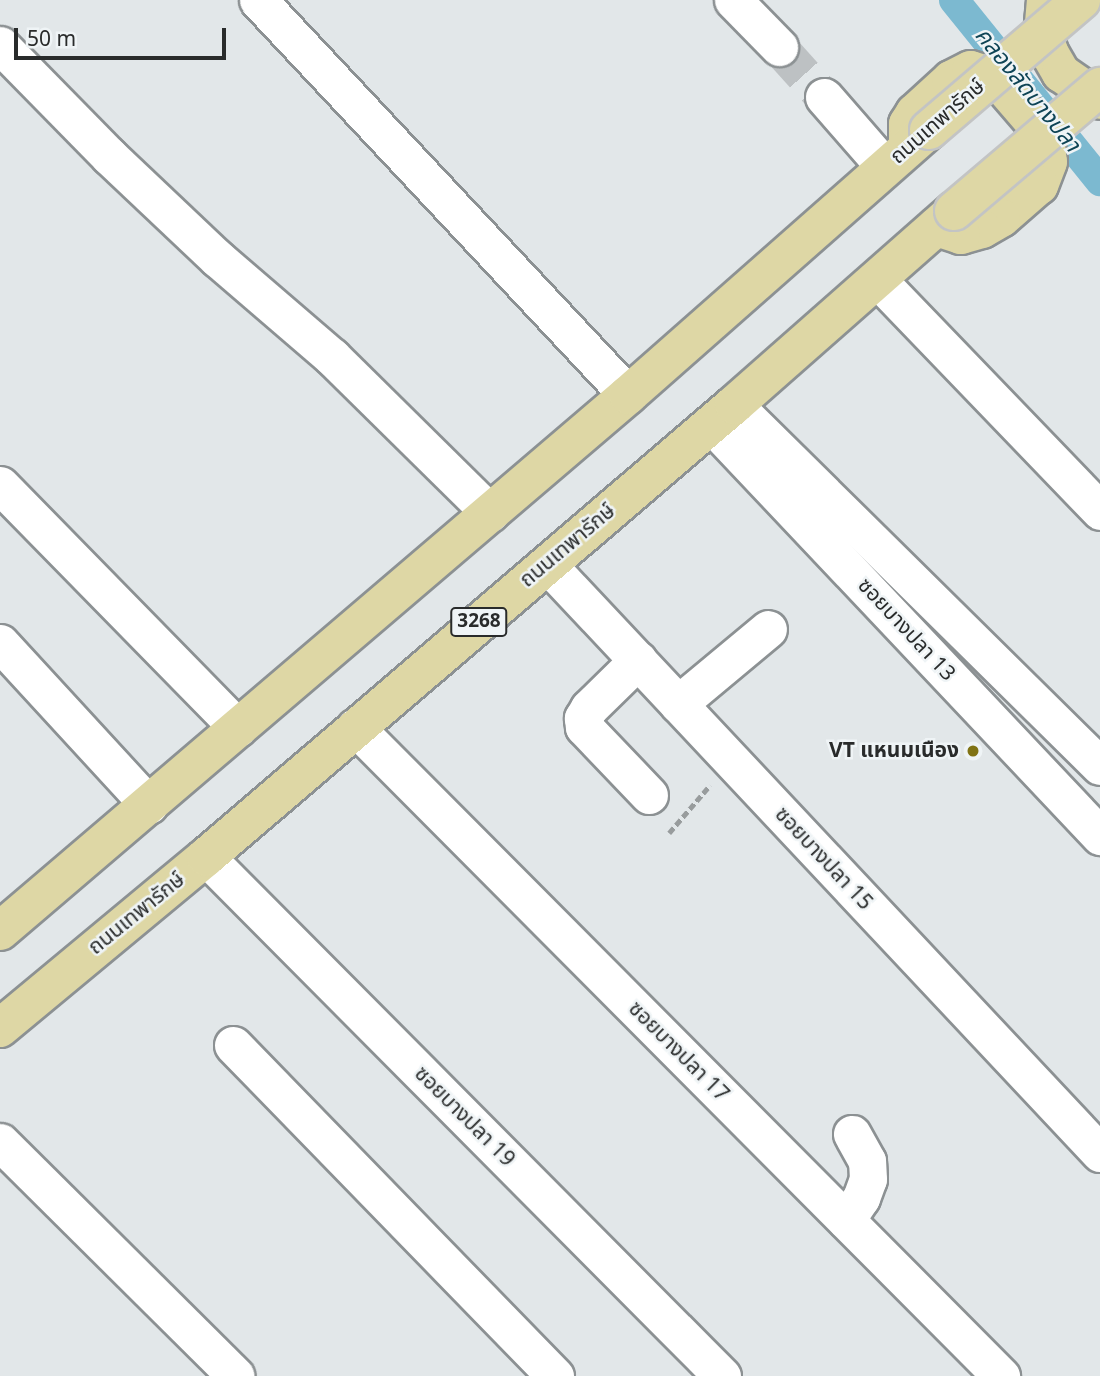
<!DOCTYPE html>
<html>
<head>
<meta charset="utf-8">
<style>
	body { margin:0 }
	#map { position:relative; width:1100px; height:1376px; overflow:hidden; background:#e2e7e9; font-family:Georgia,"Noto Sans Thai",serif }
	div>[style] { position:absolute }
	.canal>* { height:30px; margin:-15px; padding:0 15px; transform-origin:15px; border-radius:15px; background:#7cb9d0 }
	.minor-tunnel>* { height:37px; margin-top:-18.5px; transform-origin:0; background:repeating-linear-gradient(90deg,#bdc1c3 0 37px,transparent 0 55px) }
	.path>* { height:4.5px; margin-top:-2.25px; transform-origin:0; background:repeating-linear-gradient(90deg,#989c9d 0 7px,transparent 0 10.5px) }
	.roads { filter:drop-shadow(2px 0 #8c9193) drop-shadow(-2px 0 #8c9193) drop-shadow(0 2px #8c9193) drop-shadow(0 -2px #8c9193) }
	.minor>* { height:37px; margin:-18.5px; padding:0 18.5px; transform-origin:18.5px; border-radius:18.5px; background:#fff }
	.major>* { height:38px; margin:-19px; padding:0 19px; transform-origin:19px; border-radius:19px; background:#ded7a5 }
	.bridges { filter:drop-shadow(2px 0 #c3c4c4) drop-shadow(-2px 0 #c3c4c4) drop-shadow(0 2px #c3c4c4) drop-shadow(0 -2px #c3c4c4) }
	.major-bridge>* { height:38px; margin:-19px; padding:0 19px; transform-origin:19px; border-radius:19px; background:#ded7a5 }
	.dots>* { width:19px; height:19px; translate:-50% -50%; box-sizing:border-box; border:4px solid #eff4f6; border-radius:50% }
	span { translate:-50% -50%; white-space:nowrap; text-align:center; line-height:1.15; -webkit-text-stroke:5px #eff4f6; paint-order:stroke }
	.shield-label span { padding:2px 5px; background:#eff4f6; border:2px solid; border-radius:5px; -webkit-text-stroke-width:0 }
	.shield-label { font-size:19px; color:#292b2b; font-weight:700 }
	.street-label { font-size:21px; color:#292b2b }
	.poi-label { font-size:21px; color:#292b2b; font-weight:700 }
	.right { translate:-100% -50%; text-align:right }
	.water-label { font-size:23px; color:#0e4455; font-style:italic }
	.scale { position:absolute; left:14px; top:28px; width:212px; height:32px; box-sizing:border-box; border:4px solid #292b2b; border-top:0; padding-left:9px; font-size:21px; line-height:24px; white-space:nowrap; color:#292b2b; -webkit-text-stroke:5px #eff4f6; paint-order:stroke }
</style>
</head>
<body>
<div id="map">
	<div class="canal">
		<div style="left:954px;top:0;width:233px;rotate:51.1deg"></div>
	</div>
	<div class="minor-tunnel">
		<div style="left:779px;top:47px;width:67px;rotate:48deg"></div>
	</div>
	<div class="path">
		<div style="left:669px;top:833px;width:63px;rotate:-49.5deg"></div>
	</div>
	<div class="roads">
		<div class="minor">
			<div style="left:258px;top:0;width:541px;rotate:46.87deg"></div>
			<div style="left:733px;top:0;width:66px;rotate:45.6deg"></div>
			<div style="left:0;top:45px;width:156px;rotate:45.5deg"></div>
			<div style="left:109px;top:156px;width:149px;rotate:43.4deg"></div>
			<div style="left:217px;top:258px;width:152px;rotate:40.7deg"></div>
			<div style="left:332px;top:357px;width:222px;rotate:44.6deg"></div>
			<div style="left:824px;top:97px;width:93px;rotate:48.9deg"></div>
			<div style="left:877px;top:279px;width:322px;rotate:46.1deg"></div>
			<div style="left:734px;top:405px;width:514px;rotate:44.61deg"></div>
			<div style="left:711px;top:424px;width:567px;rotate:46.64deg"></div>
			<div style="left:0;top:485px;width:340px;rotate:45.6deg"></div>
			<div style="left:547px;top:564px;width:808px;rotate:46.81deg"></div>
			<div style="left:0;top:643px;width:220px;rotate:47.4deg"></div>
			<div style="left:638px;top:660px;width:69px;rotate:135.6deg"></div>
			<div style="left:589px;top:708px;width:12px;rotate:121deg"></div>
			<div style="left:583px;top:718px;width:9px;rotate:84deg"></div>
			<div style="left:584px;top:727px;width:94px;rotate:46.3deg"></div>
			<div style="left:678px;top:704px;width:117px;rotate:-39.8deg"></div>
			<div style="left:355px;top:727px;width:916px;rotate:45.13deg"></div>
			<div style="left:206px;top:857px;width:732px;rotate:45.17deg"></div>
			<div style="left:233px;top:1045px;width:462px;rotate:45.8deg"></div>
			<div style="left:0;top:1142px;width:332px;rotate:44.8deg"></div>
			<div style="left:846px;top:1220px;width:27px;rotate:-56deg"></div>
			<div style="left:861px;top:1198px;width:20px;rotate:-70deg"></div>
			<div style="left:868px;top:1179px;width:18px;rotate:-93deg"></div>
			<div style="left:867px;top:1161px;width:31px;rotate:-119deg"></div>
		</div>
		<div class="major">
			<div style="left:1046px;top:0;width:34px;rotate:95deg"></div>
			<div style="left:1043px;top:34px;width:21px;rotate:71deg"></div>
			<div style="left:1050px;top:54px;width:22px;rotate:60deg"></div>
			<div style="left:1061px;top:73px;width:47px;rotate:34.7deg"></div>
			<div style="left:908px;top:147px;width:23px;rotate:-90deg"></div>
			<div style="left:908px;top:124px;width:13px;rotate:-58deg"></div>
			<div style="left:915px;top:113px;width:49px;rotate:-42.5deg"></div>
			<div style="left:951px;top:80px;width:22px;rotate:-27deg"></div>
			<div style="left:971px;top:70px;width:26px;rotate:18deg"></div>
			<div style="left:996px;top:78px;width:75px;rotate:49.3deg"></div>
			<div style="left:1045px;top:135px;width:27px;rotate:84deg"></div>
			<div style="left:1048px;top:162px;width:25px;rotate:111deg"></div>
			<div style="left:1039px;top:185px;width:50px;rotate:139deg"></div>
			<div style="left:1001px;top:218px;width:22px;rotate:150deg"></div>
			<div style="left:982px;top:229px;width:22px;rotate:164deg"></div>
			<div style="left:961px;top:235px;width:26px;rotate:-162deg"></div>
			<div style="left:0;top:931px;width:826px;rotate:-40.48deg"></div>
			<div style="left:628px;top:395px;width:401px;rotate:-41.4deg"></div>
			<div style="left:0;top:1028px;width:268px;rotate:-39.7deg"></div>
			<div style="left:206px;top:857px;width:695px;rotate:-40.57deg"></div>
			<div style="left:734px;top:405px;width:293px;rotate:-41.4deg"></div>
		</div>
	</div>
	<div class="bridges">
		<div class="major-bridge">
			<div style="left:929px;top:130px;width:200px;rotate:-40.5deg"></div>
			<div style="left:954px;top:211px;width:192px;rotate:-40.3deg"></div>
		</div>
	</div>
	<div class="dots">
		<div style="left:973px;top:751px;background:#807314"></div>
	</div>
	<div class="shield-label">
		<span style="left:479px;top:622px">3268</span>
	</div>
	<div class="street-label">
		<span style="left:938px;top:122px;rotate:-41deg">ถนนเทพารักษ์</span>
		<span style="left:568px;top:546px;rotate:-40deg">ถนนเทพารักษ์</span>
		<span style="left:906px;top:630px;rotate:47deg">ซอยบางปลา 13</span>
		<span style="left:823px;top:859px;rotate:47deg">ซอยบางปลา 15</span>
		<span style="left:137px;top:914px;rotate:-39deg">ถนนเทพารักษ์</span>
		<span style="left:678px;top:1052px;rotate:45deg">ซอยบางปลา 17</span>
		<span style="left:464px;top:1117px;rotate:45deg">ซอยบางปลา 19</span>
	</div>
	<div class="poi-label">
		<span class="right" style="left:959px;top:751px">VT แหนมเนือง</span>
	</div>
	<div class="water-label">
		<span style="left:1027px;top:90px;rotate:51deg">คลองลัดบางปลา</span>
	</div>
	<div class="scale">50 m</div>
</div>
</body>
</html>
